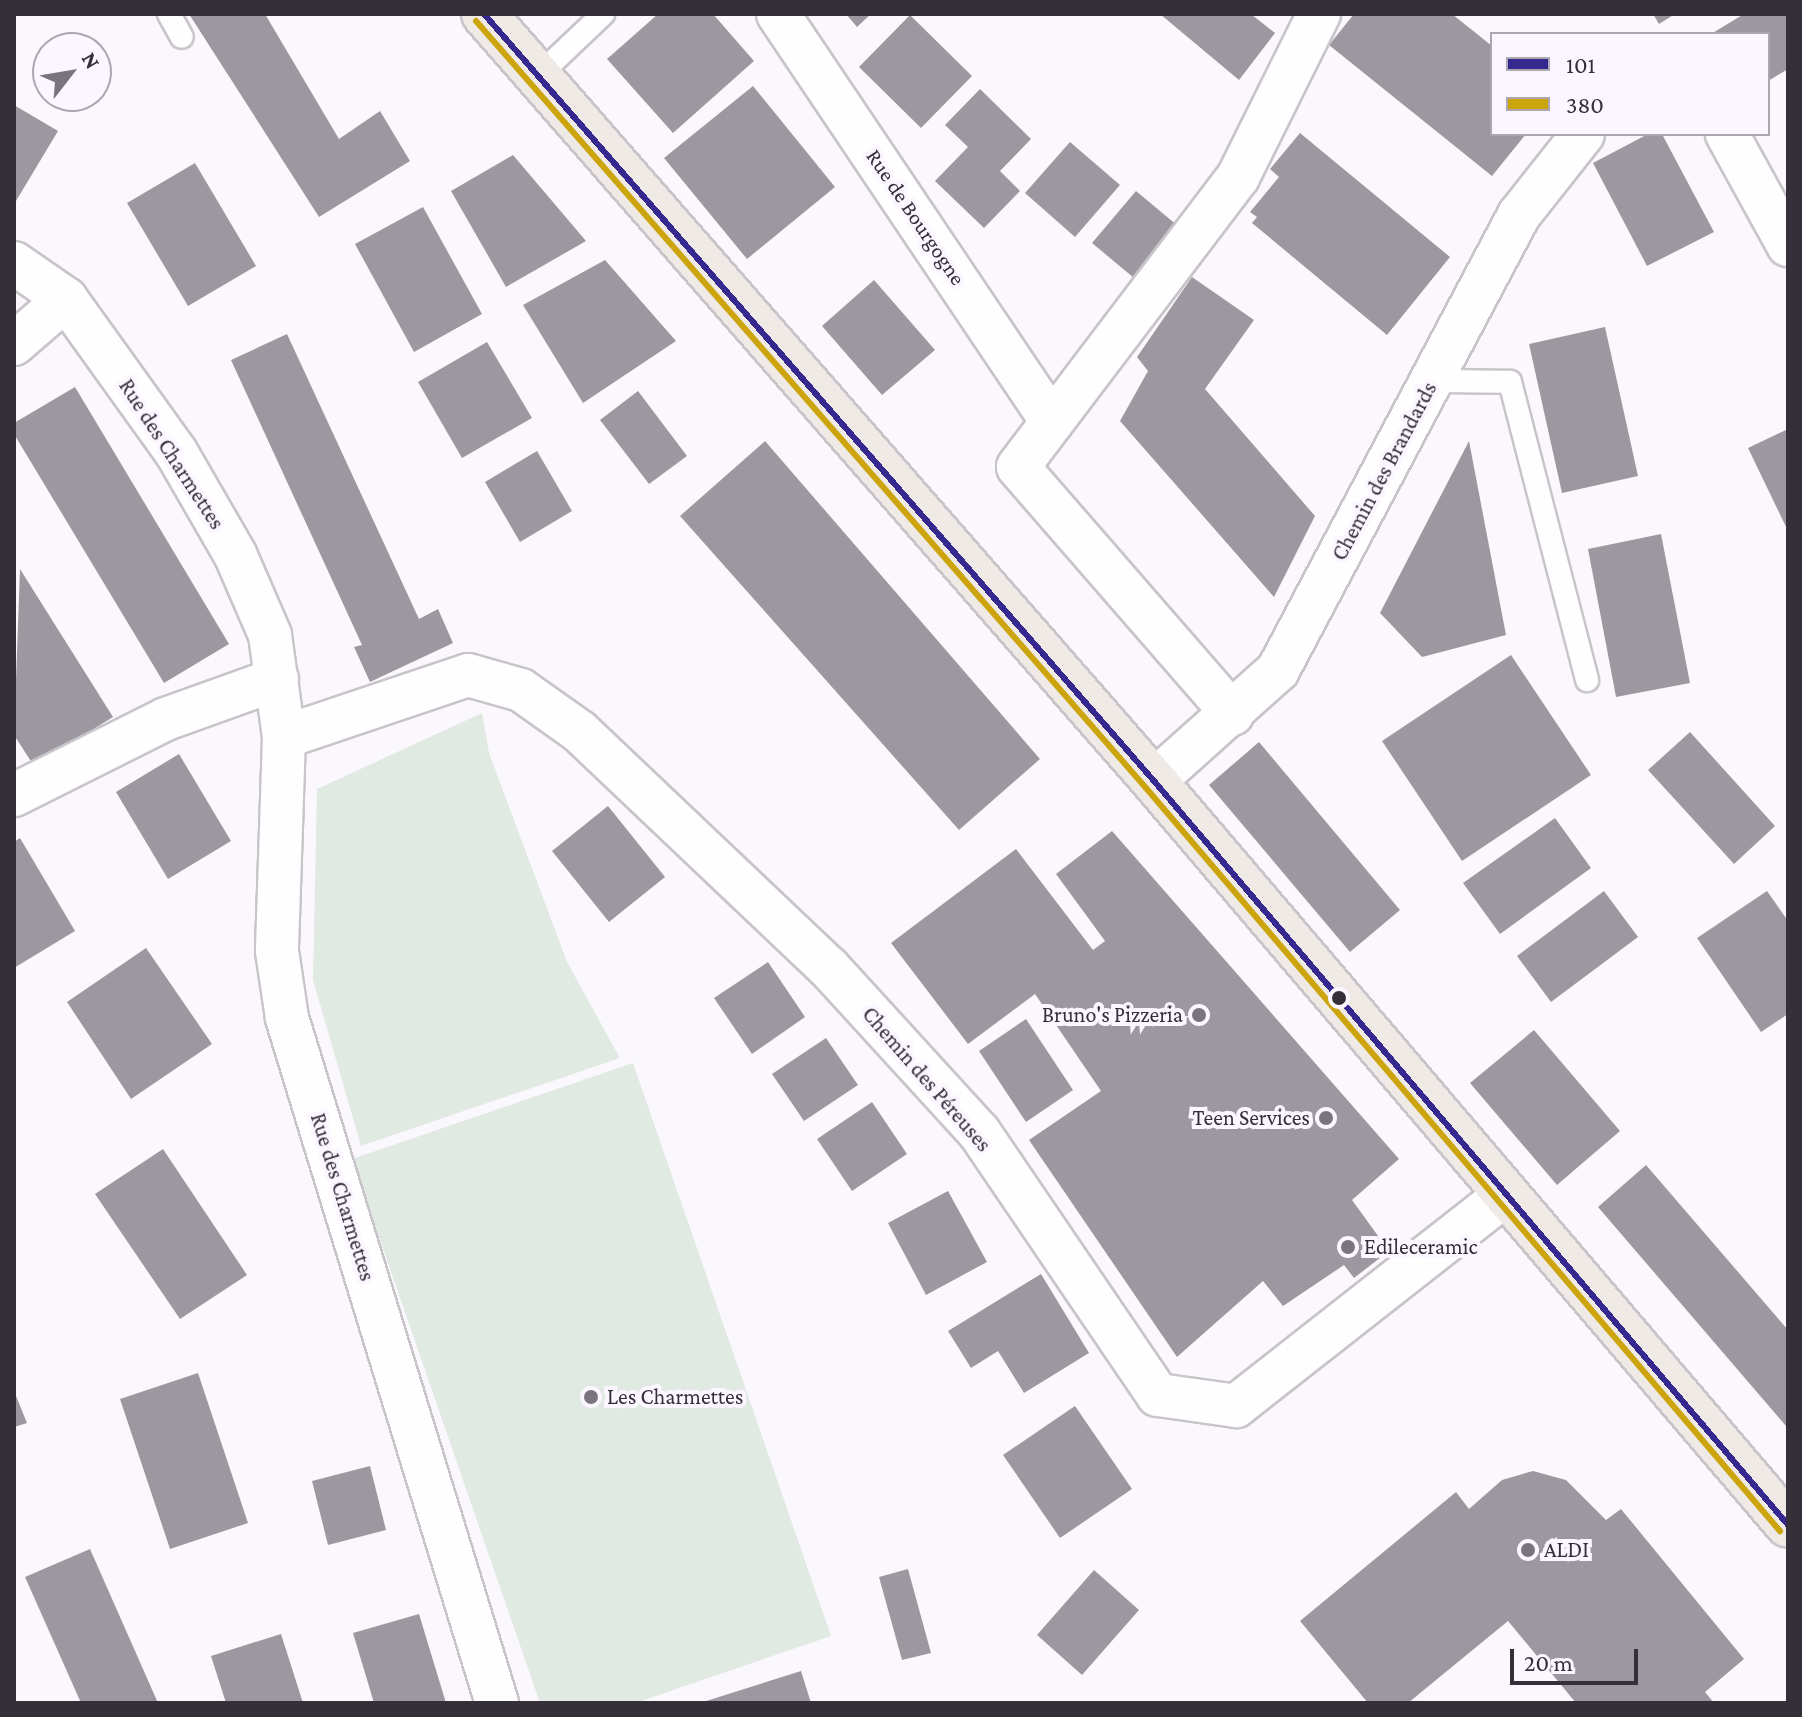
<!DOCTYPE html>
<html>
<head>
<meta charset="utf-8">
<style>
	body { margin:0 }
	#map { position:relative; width:1802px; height:1717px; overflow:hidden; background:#fbf8fd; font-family:"Crimson Pro",serif }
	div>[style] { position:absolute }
	.green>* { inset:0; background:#e0e9e2 }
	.building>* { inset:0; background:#9c98a0 }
	.roads { filter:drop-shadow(2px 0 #c8c4ca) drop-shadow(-2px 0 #c8c4ca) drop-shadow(0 2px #c8c4ca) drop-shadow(0 -2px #c8c4ca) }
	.lane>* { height:22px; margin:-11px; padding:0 11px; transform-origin:11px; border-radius:11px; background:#fefeff }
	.street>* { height:42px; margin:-21px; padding:0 21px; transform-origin:21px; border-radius:21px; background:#fefeff }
	.primary>* { height:44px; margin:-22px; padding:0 22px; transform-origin:22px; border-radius:22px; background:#efeae5 }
	.bus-1>* { height:6px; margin:-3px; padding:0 3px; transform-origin:3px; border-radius:3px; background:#352990 }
	.bus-2>* { height:6px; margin:-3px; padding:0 3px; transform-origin:3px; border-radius:3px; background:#cca50e }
	.dots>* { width:22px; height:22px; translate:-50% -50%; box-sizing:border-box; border:4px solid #fbf6ff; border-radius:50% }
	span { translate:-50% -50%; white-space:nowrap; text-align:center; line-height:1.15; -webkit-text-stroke:8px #fbf6ff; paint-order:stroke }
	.street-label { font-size:22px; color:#342f38 }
	.poi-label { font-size:22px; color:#342f38 }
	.right { translate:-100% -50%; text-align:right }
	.left { translate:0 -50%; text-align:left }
	.frame { position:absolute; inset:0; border:16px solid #342f38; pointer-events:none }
	.legend { position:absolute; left:1490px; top:32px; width:280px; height:104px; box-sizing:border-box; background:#fbf6ff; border:2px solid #aba6af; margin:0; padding:10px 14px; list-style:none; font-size:24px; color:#342f38 }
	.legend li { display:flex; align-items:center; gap:16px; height:40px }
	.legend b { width:40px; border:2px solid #aba6af }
	.north { position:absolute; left:32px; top:32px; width:80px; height:80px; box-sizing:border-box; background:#fbf6ff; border:2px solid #aba6af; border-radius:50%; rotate:59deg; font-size:22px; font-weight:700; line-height:32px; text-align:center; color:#342f38 }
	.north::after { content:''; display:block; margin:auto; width:28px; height:36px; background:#7a757d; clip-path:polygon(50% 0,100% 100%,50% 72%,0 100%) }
	.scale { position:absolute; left:1510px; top:1649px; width:128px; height:36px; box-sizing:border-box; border:4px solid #342f38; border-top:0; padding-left:10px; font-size:24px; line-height:28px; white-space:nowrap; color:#342f38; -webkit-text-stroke:6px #fbf6ff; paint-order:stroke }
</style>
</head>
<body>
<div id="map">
	<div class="green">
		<div style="clip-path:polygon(482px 713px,489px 753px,567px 962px,620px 1058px,361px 1146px,313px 980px,317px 789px)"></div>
		<div style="clip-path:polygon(633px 1063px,831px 1636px,635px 1703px,540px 1703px,352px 1159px)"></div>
	</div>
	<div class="building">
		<div style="clip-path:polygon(189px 14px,265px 14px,339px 139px,380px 111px,410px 161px,319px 217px)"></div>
		<div style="clip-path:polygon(658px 14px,713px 14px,754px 61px,673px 133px,607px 59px)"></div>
		<div style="clip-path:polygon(846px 14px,871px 14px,857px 27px)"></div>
		<div style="clip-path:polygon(1160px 14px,1251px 14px,1275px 33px,1239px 80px)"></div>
		<div style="clip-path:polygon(1354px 14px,1452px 14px,1492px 46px,1492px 134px,1526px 134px,1492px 176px,1329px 45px)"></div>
		<div style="clip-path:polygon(1653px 14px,1675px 14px,1659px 24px)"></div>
		<div style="clip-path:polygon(1744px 14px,1788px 14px,1788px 69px,1768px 81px,1768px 34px,1711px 34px)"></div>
		<div style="clip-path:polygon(910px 15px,972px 76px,921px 128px,859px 67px)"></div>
		<div style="clip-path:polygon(753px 86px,835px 187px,747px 259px,664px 158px)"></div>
		<div style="clip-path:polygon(980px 89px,1031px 139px,1000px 171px,1020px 191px,984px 228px,935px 181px,968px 147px,945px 125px)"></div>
		<div style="clip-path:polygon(14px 105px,58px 131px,16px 201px,14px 199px)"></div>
		<div style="clip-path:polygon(1300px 133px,1450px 257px,1387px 335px,1252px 223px,1257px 217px,1250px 212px,1279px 177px,1270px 169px)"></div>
		<div style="clip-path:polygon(1648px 134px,1662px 134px,1714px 232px,1647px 266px,1593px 163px)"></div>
		<div style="clip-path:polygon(1070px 142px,1120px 185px,1075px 237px,1025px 193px)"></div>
		<div style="clip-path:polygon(513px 155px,586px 241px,506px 287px,451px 191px)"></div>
		<div style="clip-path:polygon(195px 163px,256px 266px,188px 306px,127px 203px)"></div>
		<div style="clip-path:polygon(1136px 191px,1184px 231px,1140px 283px,1092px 243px)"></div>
		<div style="clip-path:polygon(423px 207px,482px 314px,414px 352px,355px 244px)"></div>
		<div style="clip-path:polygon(605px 260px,676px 341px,583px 403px,523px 305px)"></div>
		<div style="clip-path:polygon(1192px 277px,1254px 320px,1205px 389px,1315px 516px,1274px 597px,1120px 421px,1148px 371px,1137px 357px)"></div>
		<div style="clip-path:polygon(874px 280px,935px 350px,882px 395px,822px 326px)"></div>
		<div style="clip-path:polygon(1605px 327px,1638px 476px,1562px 493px,1529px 344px)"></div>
		<div style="clip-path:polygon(287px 334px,419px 619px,438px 609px,453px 643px,370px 682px,354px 647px,362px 645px,231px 360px)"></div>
		<div style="clip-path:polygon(487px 342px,532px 418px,462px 458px,418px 382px)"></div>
		<div style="clip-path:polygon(75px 387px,229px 644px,164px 683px,14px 434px,14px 423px)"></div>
		<div style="clip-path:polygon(638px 391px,687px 456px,649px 484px,600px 420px)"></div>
		<div style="clip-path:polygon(1788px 429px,1788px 531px,1748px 448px)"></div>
		<div style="clip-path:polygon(765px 441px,1040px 759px,959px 830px,680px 516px)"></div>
		<div style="clip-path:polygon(1469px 441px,1506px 635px,1422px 657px,1380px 613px)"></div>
		<div style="clip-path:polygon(537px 451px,572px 511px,520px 542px,485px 482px)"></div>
		<div style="clip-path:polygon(1661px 534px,1690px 683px,1616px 697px,1588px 549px)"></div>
		<div style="clip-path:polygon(20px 569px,113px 717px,34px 766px,14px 735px)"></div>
		<div style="clip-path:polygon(1511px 655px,1591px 775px,1462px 861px,1382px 741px)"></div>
		<div style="clip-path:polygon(1690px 732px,1775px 826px,1734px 864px,1648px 770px)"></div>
		<div style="clip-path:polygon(1259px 742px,1400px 910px,1350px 952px,1209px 785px)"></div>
		<div style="clip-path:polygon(179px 754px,231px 841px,168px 879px,116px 792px)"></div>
		<div style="clip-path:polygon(608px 806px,665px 877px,609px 922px,552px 851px)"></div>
		<div style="clip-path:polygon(1555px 818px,1591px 868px,1500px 934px,1463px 883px)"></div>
		<div style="clip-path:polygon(1112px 831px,1399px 1159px,1352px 1200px,1389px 1251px,1354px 1278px,1344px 1265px,1283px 1306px,1263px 1281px,1177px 1357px,1029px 1140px,1101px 1091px,1035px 994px,968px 1044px,891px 943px,1016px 849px,1093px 950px,1105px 941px,1056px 874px)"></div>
		<div style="clip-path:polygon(20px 838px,75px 931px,14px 968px,14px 842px)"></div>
		<div style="clip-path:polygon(1604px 891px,1638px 937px,1551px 1002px,1517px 956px)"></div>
		<div style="clip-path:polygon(1767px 891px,1788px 921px,1788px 1014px,1761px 1032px,1697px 938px)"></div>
		<div style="clip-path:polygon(146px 948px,212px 1044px,131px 1099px,67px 1002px)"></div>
		<div style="clip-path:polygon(768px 962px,805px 1017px,752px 1054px,714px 998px)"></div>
		<div style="clip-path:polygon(1026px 1019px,1073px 1090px,1026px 1122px,979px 1051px)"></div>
		<div style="clip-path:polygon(1534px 1030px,1620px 1131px,1557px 1185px,1470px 1083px)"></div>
		<div style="clip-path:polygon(826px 1038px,858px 1085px,804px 1121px,772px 1074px)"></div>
		<div style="clip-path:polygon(872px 1102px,907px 1154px,852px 1191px,817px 1139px)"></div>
		<div style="clip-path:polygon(163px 1149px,247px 1275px,180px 1319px,95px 1194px)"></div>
		<div style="clip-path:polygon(1646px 1165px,1788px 1330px,1786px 1426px,1598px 1207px)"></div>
		<div style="clip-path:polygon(948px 1191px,987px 1262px,926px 1295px,888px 1223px)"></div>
		<div style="clip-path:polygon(1041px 1274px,1089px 1353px,1024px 1393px,998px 1351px,971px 1368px,948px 1331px)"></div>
		<div style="clip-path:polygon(198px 1373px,248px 1523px,170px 1549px,120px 1399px)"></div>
		<div style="clip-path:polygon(14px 1391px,27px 1423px,14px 1427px)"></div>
		<div style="clip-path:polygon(1075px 1406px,1132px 1489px,1060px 1538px,1003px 1455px)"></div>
		<div style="clip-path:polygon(370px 1466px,386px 1530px,328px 1545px,312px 1481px)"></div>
		<div style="clip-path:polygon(1533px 1471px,1566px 1480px,1606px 1520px,1621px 1509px,1744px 1659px,1705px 1692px,1714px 1703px,1576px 1703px,1508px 1621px,1408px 1703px,1368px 1703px,1300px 1621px,1456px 1492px,1469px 1509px,1502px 1480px)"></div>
		<div style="clip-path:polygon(90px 1549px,158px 1703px,81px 1703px,25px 1577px)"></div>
		<div style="clip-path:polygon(908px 1569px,931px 1653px,902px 1660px,879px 1577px)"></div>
		<div style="clip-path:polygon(1094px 1570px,1139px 1610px,1082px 1675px,1037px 1635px)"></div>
		<div style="clip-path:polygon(419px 1614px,446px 1703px,374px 1703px,353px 1633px)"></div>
		<div style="clip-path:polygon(281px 1634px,303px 1703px,226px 1703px,211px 1656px)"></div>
		<div style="clip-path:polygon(801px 1671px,811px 1703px,703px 1703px,703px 1702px)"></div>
	</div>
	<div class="roads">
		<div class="lane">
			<div style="left:169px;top:14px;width:26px;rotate:61deg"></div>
			<div style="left:538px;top:76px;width:90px;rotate:-43.6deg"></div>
			<div style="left:1432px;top:381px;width:78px;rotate:0.7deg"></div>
			<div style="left:1510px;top:382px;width:308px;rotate:75.5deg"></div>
		</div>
		<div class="street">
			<div style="left:778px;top:14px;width:491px;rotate:56.1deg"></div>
			<div style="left:1052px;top:422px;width:56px;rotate:127.1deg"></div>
			<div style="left:1018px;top:467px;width:327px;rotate:49deg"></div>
			<div style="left:1727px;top:134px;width:127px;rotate:61.2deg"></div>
			<div style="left:14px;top:263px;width:63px;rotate:34.7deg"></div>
			<div style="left:66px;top:299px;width:188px;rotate:54.3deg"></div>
			<div style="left:176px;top:452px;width:118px;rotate:60deg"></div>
			<div style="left:235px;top:554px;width:88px;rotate:66.6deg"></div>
			<div style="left:270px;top:635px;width:103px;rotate:82.2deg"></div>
			<div style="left:284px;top:737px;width:214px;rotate:91.9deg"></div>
			<div style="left:277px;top:951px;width:68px;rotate:81.5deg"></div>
			<div style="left:287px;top:1018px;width:716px;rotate:72.96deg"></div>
			<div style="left:14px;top:344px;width:69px;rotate:-40.9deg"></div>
			<div style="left:1052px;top:422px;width:308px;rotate:-52.8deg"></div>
			<div style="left:1238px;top:177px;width:182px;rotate:-63.6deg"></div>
			<div style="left:284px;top:737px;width:194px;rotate:-18.6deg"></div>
			<div style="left:468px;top:675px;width:55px;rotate:15.8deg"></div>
			<div style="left:521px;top:690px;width:72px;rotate:35.4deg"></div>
			<div style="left:580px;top:732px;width:343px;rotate:43.5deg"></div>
			<div style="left:829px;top:968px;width:222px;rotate:47.6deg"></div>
			<div style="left:979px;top:1132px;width:318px;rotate:55.8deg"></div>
			<div style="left:1158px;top:1395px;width:79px;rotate:8deg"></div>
			<div style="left:1236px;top:1406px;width:342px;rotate:-38.1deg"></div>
			<div style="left:1154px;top:781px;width:166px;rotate:-41.8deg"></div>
			<div style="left:1278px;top:670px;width:515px;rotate:-62.09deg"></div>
			<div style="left:1519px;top:215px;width:103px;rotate:-51.7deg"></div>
			<div style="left:14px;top:795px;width:170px;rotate:-26.6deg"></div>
			<div style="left:166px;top:719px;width:118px;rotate:-19.8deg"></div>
		</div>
		<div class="primary">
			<div style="left:484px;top:14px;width:1018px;rotate:48.86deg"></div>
			<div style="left:1154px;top:781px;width:977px;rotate:49.56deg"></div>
		</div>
	</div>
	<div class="bus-1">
		<div style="left:484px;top:14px;width:1018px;rotate:48.86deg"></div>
		<div style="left:1154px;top:781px;width:977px;rotate:49.56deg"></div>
	</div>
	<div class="bus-2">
		<div style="left:476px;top:21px;width:1018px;rotate:48.86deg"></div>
		<div style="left:1146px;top:788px;width:977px;rotate:49.53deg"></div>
	</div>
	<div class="dots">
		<div style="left:1339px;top:998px;background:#342f38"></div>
		<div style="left:1199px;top:1015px;background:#7a757d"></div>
		<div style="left:1326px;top:1118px;background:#7a757d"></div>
		<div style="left:1348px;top:1247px;background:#7a757d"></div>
		<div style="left:591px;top:1397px;background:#7a757d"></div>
		<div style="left:1528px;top:1550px;background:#7a757d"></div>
	</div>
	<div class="street-label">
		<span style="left:916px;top:217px;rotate:56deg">Rue de Bourgogne</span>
		<span style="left:172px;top:454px;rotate:57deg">Rue des Charmettes</span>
		<span style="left:1384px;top:471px;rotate:-62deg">Chemin des Brandards</span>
		<span style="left:927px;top:1079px;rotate:49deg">Chemin des Péreuses</span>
		<span style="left:343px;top:1197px;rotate:73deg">Rue des Charmettes</span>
	</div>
	<div class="poi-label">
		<span class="right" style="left:1183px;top:1015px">Bruno's Pizzeria</span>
		<span class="right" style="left:1310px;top:1118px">Teen Services</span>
		<span class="left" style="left:1364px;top:1247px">Edileceramic</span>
		<span class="left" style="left:607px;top:1397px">Les Charmettes</span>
		<span class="left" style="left:1544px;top:1550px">ALDI</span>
	</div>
	<div class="frame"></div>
	<ul class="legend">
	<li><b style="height:10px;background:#352990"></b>101</li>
	<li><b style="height:10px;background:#cca50e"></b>380</li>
	</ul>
	<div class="north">N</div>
	<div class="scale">20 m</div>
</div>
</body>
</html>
